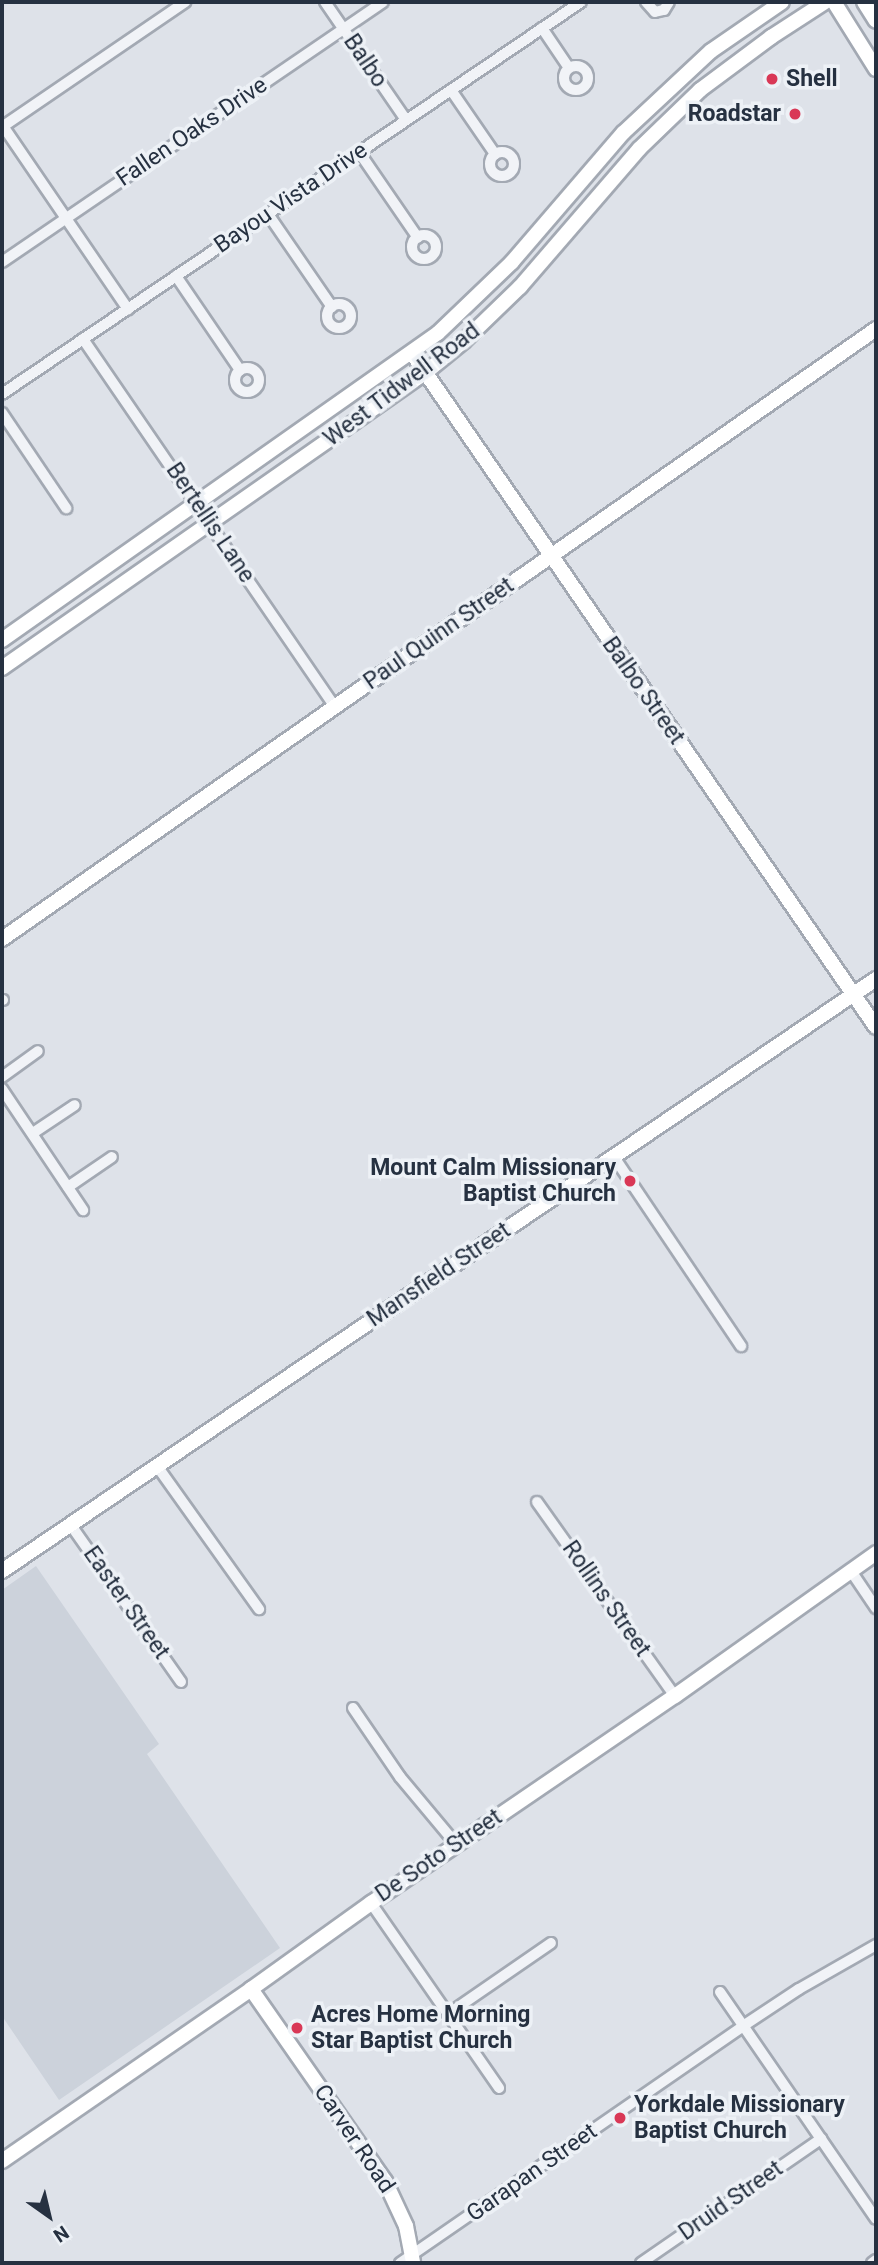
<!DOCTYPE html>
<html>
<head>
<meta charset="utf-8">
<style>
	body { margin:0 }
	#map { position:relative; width:878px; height:2265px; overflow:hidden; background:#dee2e9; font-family:Roboto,sans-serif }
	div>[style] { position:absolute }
	.built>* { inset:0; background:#ccd2db }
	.roads { filter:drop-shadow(2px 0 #a3a9b3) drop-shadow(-2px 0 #a3a9b3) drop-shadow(0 2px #a3a9b3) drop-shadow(0 -2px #a3a9b3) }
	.street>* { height:10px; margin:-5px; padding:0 5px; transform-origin:5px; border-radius:5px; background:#f1f3f7 }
	.street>.ring { margin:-5px; padding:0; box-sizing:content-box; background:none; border:10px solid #f1f3f7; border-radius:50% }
	.secondary>* { height:14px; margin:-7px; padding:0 7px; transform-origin:7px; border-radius:7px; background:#fff }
	.dots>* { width:19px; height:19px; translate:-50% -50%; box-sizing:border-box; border:4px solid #edf1f6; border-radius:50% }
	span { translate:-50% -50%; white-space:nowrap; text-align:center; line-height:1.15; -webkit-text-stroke:7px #edf1f6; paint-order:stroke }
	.street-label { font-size:23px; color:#263141 }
	.poi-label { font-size:23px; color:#263141; font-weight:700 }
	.left { translate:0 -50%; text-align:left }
	.right { translate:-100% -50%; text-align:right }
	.frame { position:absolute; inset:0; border:4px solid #263141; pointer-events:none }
	.north { position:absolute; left:14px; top:2181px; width:70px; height:70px; -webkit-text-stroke:5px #edf1f6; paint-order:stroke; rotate:146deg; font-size:19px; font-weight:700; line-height:28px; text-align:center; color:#263141 }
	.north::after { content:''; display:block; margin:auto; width:24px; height:32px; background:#263141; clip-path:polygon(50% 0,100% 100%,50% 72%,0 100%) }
</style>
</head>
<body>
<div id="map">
	<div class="built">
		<div style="clip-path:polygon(36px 1566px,159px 1744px,147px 1754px,280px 1948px,59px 2100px,2px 2016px,2px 1590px)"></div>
	</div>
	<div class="roads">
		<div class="street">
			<div style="left:325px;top:2px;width:143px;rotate:55.5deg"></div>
			<div style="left:646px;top:2px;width:13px;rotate:48deg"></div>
			<div style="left:655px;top:12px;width:9px;rotate:-13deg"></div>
			<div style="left:664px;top:10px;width:9px;rotate:-58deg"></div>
			<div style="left:542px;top:28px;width:48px;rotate:56deg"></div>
			<div class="ring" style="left:564px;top:66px;width:14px;height:14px"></div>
			<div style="left:451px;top:90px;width:78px;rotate:55.5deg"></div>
			<div style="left:3px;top:126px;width:222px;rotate:55.7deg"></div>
			<div style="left:2px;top:127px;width:222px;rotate:-34.3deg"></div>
			<div style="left:359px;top:152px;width:104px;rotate:55.5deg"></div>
			<div class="ring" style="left:490px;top:152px;width:14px;height:14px"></div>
			<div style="left:268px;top:214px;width:113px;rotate:55.5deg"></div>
			<div class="ring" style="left:412px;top:235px;width:14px;height:14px"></div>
			<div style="left:2px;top:262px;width:461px;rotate:-34.3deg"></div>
			<div style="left:176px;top:276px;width:114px;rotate:55.8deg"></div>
			<div class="ring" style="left:327px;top:304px;width:14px;height:14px"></div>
			<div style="left:83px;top:339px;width:446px;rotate:55.6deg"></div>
			<div class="ring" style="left:235px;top:368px;width:14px;height:14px"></div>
			<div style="left:2px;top:394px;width:699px;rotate:-34.1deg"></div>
			<div style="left:2px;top:413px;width:115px;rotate:56deg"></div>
			<div style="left:2px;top:1000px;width:1px"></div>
			<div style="left:2px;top:1077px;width:44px;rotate:-35.8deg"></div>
			<div style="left:2px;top:1089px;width:146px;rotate:56.2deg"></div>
			<div style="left:33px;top:1133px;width:50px;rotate:-33.7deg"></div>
			<div style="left:614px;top:1157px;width:228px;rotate:56.1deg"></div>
			<div style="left:68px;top:1187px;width:53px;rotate:-34.3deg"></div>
			<div style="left:157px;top:1466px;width:176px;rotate:54.5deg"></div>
			<div style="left:537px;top:1502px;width:238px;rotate:54.6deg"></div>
			<div style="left:70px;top:1524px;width:193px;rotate:54.9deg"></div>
			<div style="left:851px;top:1571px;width:45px;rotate:56deg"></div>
			<div style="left:353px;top:1708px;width:83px;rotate:55.7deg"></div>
			<div style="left:400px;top:1777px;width:87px;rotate:50.1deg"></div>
			<div style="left:371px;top:1903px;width:225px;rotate:55.3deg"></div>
			<div style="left:720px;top:1992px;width:275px;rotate:55.5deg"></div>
			<div style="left:448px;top:2014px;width:125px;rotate:-34.6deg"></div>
			<div style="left:400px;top:2263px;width:417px;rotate:-34.6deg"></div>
			<div style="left:743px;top:2026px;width:67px;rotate:-33.5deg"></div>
			<div style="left:799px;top:1989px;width:89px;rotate:-29.7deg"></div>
			<div style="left:641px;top:2263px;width:219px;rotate:-34.6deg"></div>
			<div style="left:872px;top:2263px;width:5px;rotate:-37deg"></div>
		</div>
		<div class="secondary">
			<div style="left:834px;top:2px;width:79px;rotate:57.9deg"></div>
			<div style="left:864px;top:2px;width:22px;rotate:58deg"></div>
			<div style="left:412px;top:353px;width:818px;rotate:55.46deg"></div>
			<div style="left:2px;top:640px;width:533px;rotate:-35.15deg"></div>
			<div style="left:438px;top:333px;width:103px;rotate:-43.8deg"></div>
			<div style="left:512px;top:262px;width:170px;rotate:-49.3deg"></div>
			<div style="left:623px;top:133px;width:120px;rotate:-43deg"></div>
			<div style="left:711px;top:51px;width:86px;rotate:-34.6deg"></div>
			<div style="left:2px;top:668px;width:517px;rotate:-34.92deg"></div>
			<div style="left:426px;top:372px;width:49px;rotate:-39.2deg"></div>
			<div style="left:464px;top:341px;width:78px;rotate:-44deg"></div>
			<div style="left:520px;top:287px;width:182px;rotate:-49.2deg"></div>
			<div style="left:639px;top:149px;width:85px;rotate:-44deg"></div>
			<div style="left:700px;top:90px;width:89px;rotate:-36.7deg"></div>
			<div style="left:771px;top:37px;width:64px;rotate:-32.9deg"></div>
			<div style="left:2px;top:939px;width:1066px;rotate:-34.91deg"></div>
			<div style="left:2px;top:1571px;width:1056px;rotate:-34.11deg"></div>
			<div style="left:251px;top:1989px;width:234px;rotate:55.1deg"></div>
			<div style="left:385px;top:2181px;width:50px;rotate:65deg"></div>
			<div style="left:406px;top:2226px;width:38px;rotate:79deg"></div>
			<div style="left:2px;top:2161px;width:303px;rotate:-34.6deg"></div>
			<div style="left:251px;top:1989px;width:148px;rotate:-35.6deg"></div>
			<div style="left:371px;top:1903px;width:368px;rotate:-34.3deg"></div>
			<div style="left:675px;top:1696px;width:247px;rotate:-35.4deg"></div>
		</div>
	</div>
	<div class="dots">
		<div style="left:772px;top:79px;background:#d93856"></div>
		<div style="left:795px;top:114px;background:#d93856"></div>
		<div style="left:630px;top:1181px;background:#d93856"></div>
		<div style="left:297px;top:2028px;background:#d93856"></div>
		<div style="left:620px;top:2118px;background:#d93856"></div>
	</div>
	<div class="street-label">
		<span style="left:365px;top:61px;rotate:56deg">Balbo</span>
		<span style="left:192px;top:132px;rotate:-34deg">Fallen Oaks Drive</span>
		<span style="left:291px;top:198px;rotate:-34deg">Bayou Vista Drive</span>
		<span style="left:402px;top:385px;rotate:-37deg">West Tidwell Road</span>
		<span style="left:210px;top:523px;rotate:56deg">Bertellis Lane</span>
		<span style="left:439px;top:634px;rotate:-35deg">Paul Quinn Street</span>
		<span style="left:643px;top:691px;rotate:55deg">Balbo Street</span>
		<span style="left:439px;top:1275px;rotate:-34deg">Mansfield Street</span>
		<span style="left:606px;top:1599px;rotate:55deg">Rollins Street</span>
		<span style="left:126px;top:1603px;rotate:55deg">Easter Street</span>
		<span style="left:439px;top:1856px;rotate:-34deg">De Soto Street</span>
		<span style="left:354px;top:2139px;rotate:56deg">Carver Road</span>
		<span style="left:532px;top:2173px;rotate:-35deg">Garapan Street</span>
		<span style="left:731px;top:2201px;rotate:-35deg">Druid Street</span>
	</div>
	<div class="poi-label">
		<span class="left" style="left:786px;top:79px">Shell</span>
		<span class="right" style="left:781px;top:114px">Roadstar</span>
		<span class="right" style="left:616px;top:1181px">Mount Calm Missionary<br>Baptist Church</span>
		<span class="left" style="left:311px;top:2028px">Acres Home Morning<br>Star Baptist Church</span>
		<span class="left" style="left:634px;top:2118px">Yorkdale Missionary<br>Baptist Church</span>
	</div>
	<div class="frame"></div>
	<div class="north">N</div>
</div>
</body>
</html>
